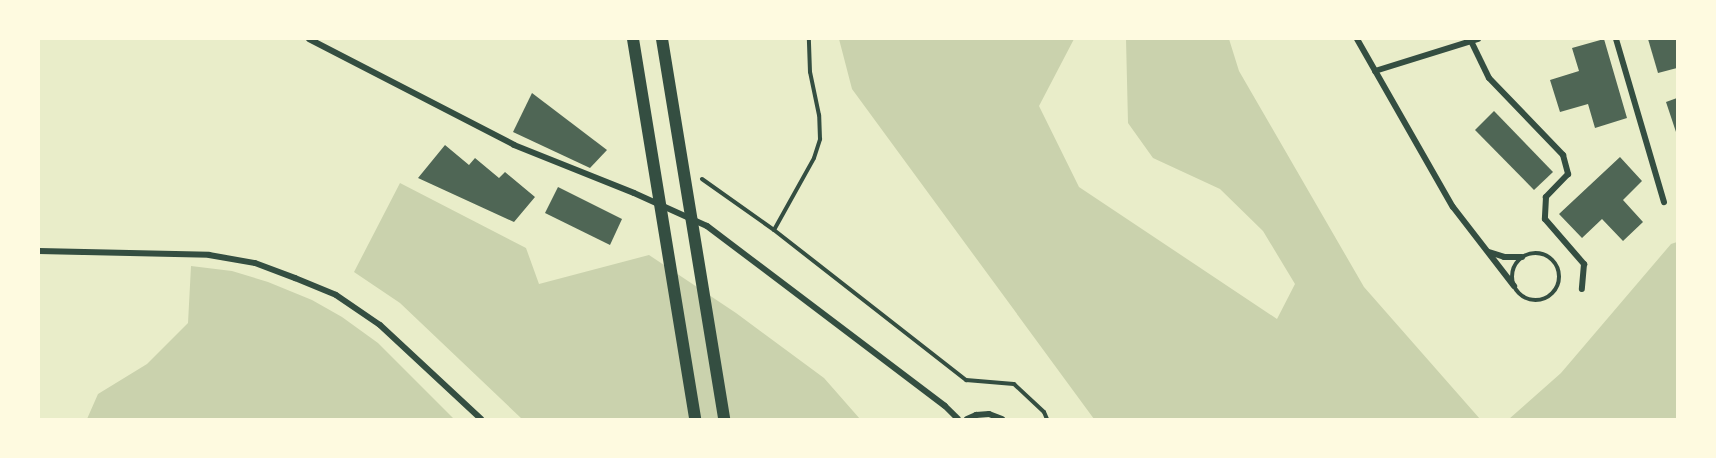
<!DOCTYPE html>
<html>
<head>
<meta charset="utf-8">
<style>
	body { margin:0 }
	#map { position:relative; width:1716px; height:458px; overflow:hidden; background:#e9edc9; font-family:Commissioner,sans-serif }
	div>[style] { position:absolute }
	.green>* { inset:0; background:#cad2ad }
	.building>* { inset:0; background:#4f6655 }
	.path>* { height:4px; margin:-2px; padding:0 2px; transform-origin:2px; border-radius:2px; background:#344e41 }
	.service>* { height:4.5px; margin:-2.25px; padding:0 2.25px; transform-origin:2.25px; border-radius:2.25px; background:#344e41 }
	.service>.ring { margin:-2.25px; padding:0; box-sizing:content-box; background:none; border:4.5px solid #344e41; border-radius:50% }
	.minor>* { height:6px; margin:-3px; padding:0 3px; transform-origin:3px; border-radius:3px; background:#344e41 }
	.secondary>* { height:12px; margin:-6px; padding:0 6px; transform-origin:6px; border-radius:6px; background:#344e41 }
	span { translate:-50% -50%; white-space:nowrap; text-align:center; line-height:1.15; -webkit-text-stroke:6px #fefae0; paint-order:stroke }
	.frame { position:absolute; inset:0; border:40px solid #fefae0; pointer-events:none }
</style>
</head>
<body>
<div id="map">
	<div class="green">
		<div style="clip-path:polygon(839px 39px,1074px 39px,1039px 106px,1079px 187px,1277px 319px,1295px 284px,1263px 231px,1220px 189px,1153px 158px,1128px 123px,1126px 39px,1229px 39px,1239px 71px,1364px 287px,1480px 419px,1094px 419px,852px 89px)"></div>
		<div style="clip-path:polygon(400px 183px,526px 248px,539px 284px,649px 255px,736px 313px,824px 378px,860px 419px,522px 419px,400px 303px,354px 272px)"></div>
		<div style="clip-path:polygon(1677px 242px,1677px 419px,1509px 419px,1561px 373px,1671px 244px)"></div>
		<div style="clip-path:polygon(191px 266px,232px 271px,268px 282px,312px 300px,342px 317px,378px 343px,454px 419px,87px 419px,98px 394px,147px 364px,188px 323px)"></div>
	</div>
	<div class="building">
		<div style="clip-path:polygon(1604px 39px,1627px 118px,1595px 128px,1588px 104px,1560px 112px,1550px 80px,1579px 71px,1572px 48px)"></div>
		<div style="clip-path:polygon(1648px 39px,1677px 39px,1677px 68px,1658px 73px)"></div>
		<div style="clip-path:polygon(532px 93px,607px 150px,590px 168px,513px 132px)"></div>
		<div style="clip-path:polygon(1677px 98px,1677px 135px,1666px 102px)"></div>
		<div style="clip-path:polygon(1494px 111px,1553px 172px,1534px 190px,1475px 130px)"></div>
		<div style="clip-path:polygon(445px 145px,469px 165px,475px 158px,499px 178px,505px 172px,535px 197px,514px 222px,418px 178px)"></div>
		<div style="clip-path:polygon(1620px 157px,1642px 181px,1623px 200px,1643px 222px,1623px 241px,1602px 219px,1582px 238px,1559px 214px)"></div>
		<div style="clip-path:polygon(558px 187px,622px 219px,610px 245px,545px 213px)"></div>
	</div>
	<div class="path">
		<div style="left:702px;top:179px;width:88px;rotate:35.3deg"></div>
		<div style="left:774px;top:230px;width:244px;rotate:38deg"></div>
		<div style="left:966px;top:380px;width:48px;rotate:4.8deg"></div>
		<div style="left:1014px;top:384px;width:41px;rotate:43deg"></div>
		<div style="left:1044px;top:412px;width:8px;rotate:67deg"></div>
		<div style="left:774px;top:230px;width:82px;rotate:-60.9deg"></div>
		<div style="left:814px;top:158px;width:20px;rotate:-72deg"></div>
		<div style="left:820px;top:139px;width:24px;rotate:-92deg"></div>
		<div style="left:819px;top:115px;width:44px;rotate:-101.8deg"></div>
		<div style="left:810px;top:72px;width:33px;rotate:-92deg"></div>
	</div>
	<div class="service">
		<div class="ring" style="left:1512px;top:253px;width:43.5px;height:43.5px"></div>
	</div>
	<div class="minor">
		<div style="left:309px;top:39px;width:231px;rotate:27.3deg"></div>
		<div style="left:514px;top:145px;width:129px;rotate:21.8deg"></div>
		<div style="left:634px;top:193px;width:80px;rotate:24.3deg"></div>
		<div style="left:707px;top:226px;width:298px;rotate:37.1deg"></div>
		<div style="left:945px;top:406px;width:18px;rotate:45deg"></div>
		<div style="left:1357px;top:39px;width:193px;rotate:60.3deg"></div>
		<div style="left:1453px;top:207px;width:100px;rotate:52.3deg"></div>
		<div style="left:1616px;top:39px;width:170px;rotate:73.6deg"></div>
		<div style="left:1471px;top:41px;width:41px;rotate:64.1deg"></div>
		<div style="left:1489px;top:78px;width:107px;rotate:46.1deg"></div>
		<div style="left:1563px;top:155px;width:20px;rotate:75deg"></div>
		<div style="left:1568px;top:174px;width:32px;rotate:134deg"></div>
		<div style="left:1546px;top:197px;width:22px;rotate:93deg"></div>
		<div style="left:1545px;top:219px;width:60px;rotate:49.1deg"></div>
		<div style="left:1584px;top:264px;width:25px;rotate:95deg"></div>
		<div style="left:1375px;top:71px;width:108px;rotate:-17.3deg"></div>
		<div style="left:39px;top:251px;width:170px;rotate:1.3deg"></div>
		<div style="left:209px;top:255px;width:47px;rotate:9.9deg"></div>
		<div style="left:255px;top:263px;width:43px;rotate:20.6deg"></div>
		<div style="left:295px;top:278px;width:44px;rotate:22.5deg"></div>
		<div style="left:336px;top:295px;width:53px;rotate:34.3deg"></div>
		<div style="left:380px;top:325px;width:138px;rotate:42.9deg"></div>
		<div style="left:1489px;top:252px;width:16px;rotate:18deg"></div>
		<div style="left:1504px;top:257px;width:18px"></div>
		<div style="left:967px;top:419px;width:10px;rotate:-24deg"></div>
		<div style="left:976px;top:415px;width:13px;rotate:-4deg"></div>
		<div style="left:989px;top:414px;width:14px;rotate:21deg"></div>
	</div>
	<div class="secondary">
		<div style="left:633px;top:39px;width:385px;rotate:80.7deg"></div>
		<div style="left:662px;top:39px;width:385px;rotate:80.7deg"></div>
	</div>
	<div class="frame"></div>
</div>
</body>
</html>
